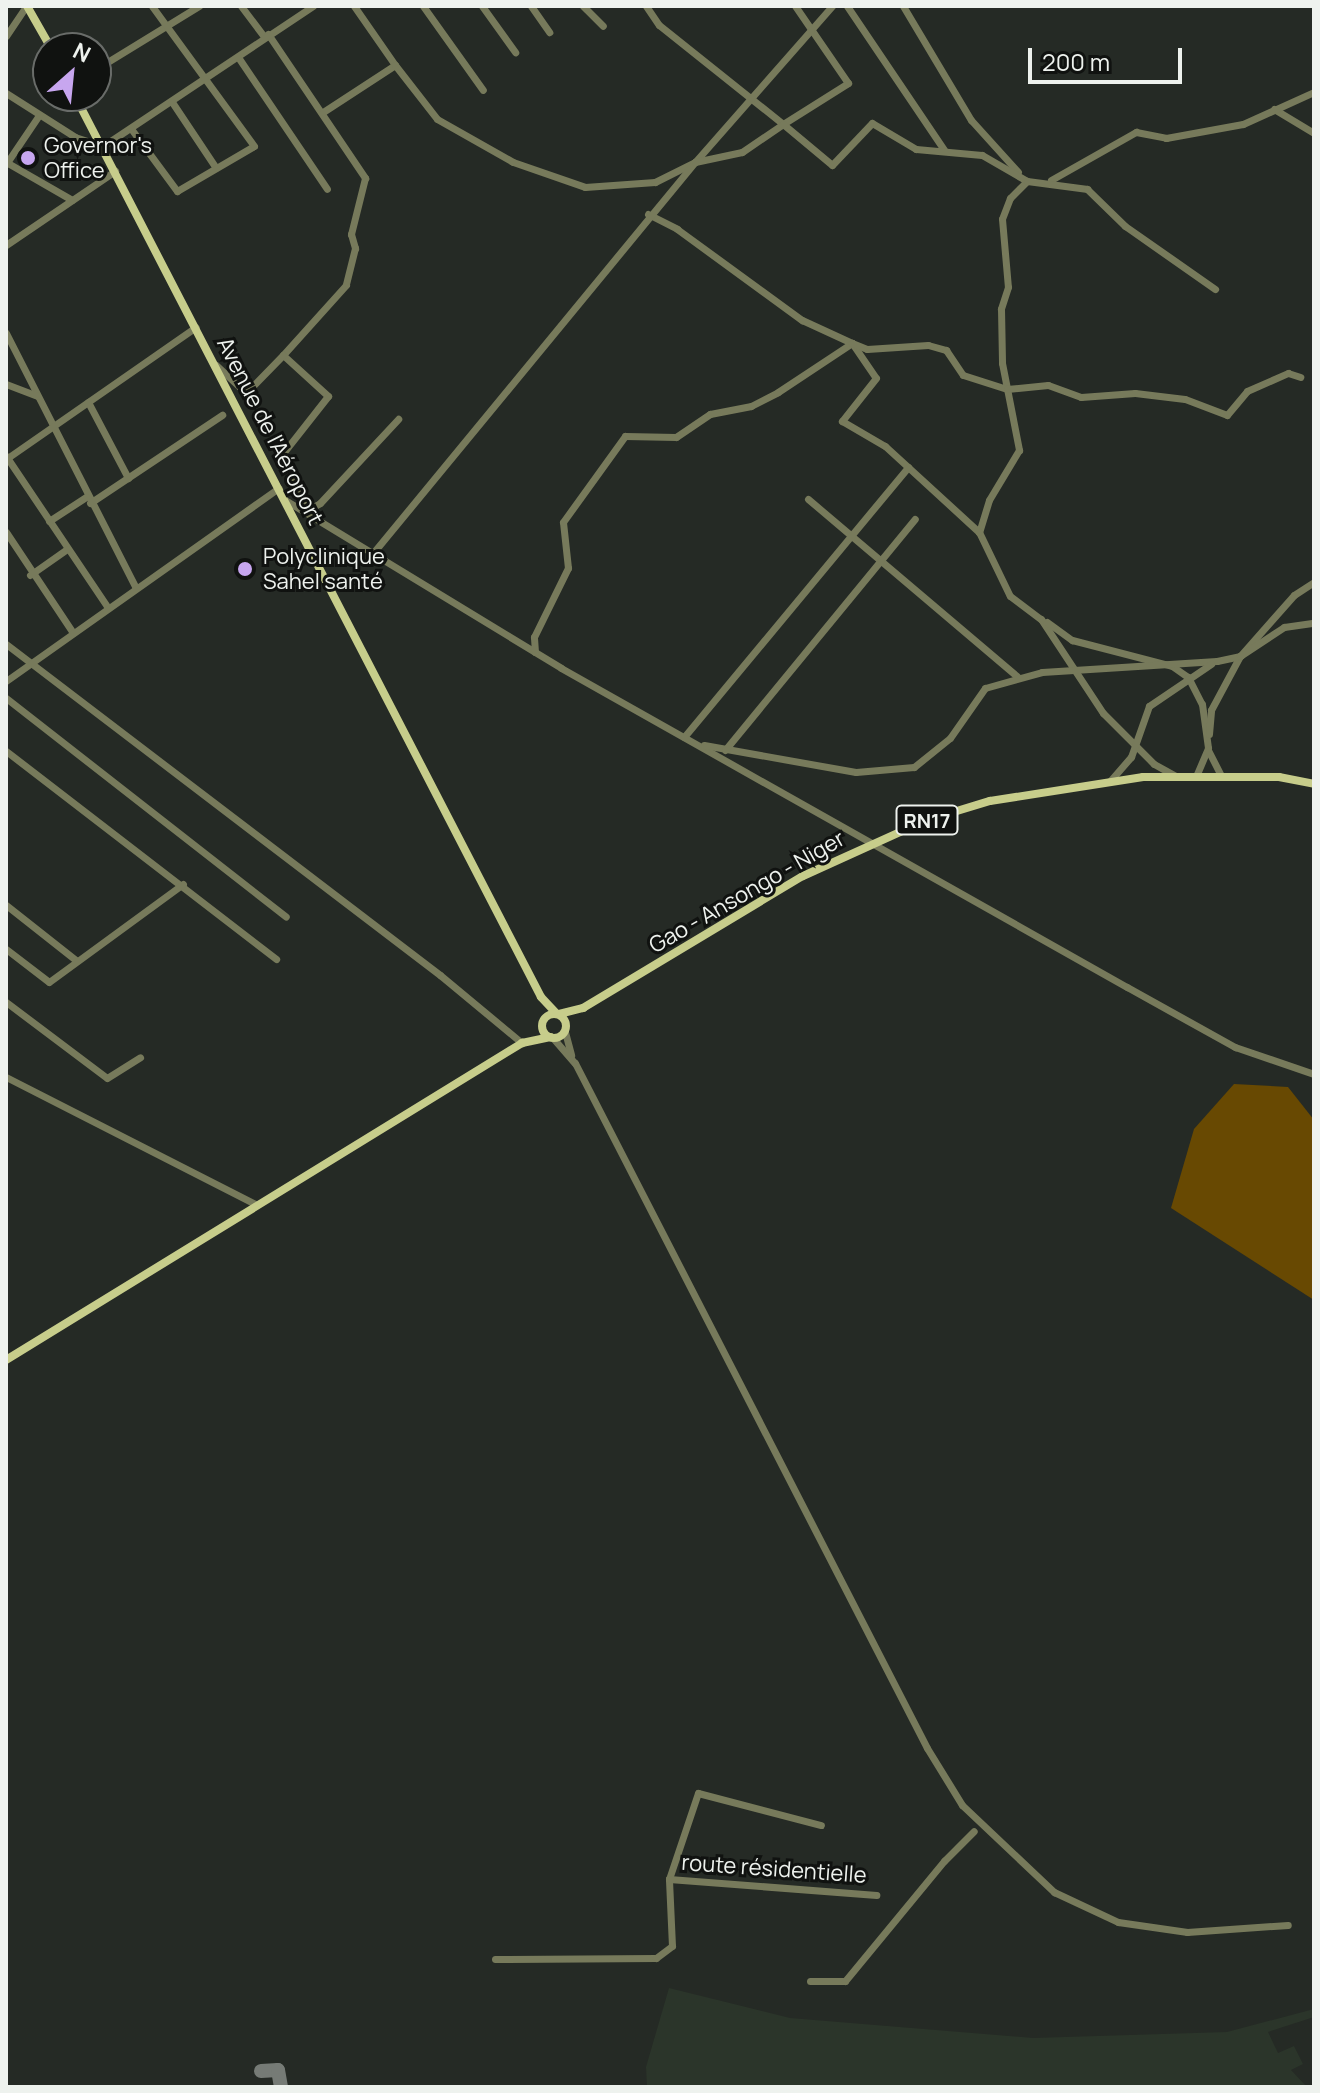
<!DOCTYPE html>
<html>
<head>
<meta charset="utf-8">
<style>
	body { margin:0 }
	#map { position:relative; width:1320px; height:2093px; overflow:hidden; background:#252a25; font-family:Manrope,sans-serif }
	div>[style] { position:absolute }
	.built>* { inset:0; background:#2b352a }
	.green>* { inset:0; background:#684902 }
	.taxiway>* { height:14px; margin:-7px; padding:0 7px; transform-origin:7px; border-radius:7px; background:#767b76 }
	.minor>* { height:7px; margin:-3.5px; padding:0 3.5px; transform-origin:3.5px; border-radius:3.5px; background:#777a5b }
	.major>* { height:8px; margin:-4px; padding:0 4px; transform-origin:4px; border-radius:4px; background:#c7cd8b }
	.major>.ring { margin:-4px; padding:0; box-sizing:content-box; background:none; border:8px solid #c7cd8b; border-radius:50% }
	.dots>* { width:22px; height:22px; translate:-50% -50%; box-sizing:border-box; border:4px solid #101210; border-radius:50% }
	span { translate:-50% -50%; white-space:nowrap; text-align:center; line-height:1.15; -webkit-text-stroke:6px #101210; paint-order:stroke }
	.shield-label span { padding:2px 6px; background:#101210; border:2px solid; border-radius:6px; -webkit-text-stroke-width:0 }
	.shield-label { font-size:20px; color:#eef2ee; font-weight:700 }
	.poi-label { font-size:22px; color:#eef2ee }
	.left { translate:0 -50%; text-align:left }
	.street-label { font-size:22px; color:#eef2ee }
	.frame { position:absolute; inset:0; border:8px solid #eef2ee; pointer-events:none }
	.north { position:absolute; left:32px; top:32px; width:80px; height:80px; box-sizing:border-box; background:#101210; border:2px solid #696c69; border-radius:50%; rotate:27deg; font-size:22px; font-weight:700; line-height:32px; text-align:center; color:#eef2ee }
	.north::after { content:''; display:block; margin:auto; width:28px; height:36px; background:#c7a6ef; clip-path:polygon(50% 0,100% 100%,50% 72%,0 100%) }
	.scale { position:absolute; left:1028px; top:48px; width:154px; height:36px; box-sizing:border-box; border:4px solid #eef2ee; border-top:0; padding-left:10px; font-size:24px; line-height:28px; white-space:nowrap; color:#eef2ee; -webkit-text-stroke:6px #101210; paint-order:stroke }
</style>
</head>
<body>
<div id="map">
	<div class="built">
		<div style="clip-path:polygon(669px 1988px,790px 2018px,1033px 2038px,1227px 2032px,1314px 2009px,1314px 2017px,1268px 2032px,1278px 2053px,1294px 2046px,1303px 2064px,1291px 2070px,1307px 2087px,647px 2087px,646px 2067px)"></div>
	</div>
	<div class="green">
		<div style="clip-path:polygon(1234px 1084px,1288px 1087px,1314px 1120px,1314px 1300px,1171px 1208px,1194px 1129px)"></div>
	</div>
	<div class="taxiway">
		<div style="left:261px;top:2071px;width:17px;rotate:-3deg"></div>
		<div style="left:278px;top:2070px;width:17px;rotate:80deg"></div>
	</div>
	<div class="minor">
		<div style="left:241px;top:6px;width:39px;rotate:53deg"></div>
		<div style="left:354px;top:6px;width:72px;rotate:55.2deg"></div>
		<div style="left:423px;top:6px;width:103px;rotate:54.5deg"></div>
		<div style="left:482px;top:6px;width:57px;rotate:54.3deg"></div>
		<div style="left:531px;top:6px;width:32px;rotate:55deg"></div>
		<div style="left:583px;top:6px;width:28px;rotate:45deg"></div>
		<div style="left:646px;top:6px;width:23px;rotate:56deg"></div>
		<div style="left:659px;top:25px;width:159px;rotate:38.6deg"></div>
		<div style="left:783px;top:124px;width:77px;rotate:-32.2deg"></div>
		<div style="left:848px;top:83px;width:93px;rotate:-124.5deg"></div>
		<div style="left:847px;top:6px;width:174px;rotate:56deg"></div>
		<div style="left:903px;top:6px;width:133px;rotate:59.2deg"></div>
		<div style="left:971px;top:120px;width:70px;rotate:47.9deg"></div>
		<div style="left:268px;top:34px;width:174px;rotate:56deg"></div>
		<div style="left:365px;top:178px;width:58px;rotate:104deg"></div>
		<div style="left:351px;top:234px;width:15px;rotate:74deg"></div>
		<div style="left:355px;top:248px;width:38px;rotate:104deg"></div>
		<div style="left:346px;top:285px;width:94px;rotate:132deg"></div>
		<div style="left:283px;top:355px;width:61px;rotate:42.3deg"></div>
		<div style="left:328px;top:396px;width:78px;rotate:128.2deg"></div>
		<div style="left:280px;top:457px;width:51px;rotate:59.4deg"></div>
		<div style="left:306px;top:501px;width:11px;rotate:100deg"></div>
		<div style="left:6px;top:36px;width:36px;rotate:-56deg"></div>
		<div style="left:238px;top:57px;width:159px;rotate:56deg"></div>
		<div style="left:96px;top:69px;width:121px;rotate:-31.5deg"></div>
		<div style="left:6px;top:93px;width:82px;rotate:32.5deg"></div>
		<div style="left:75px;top:137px;width:29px;rotate:18deg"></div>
		<div style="left:103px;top:146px;width:252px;rotate:-33.7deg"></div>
		<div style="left:172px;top:102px;width:79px;rotate:56.3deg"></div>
		<div style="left:1274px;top:109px;width:47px;rotate:31deg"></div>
		<div style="left:323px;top:112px;width:86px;rotate:-33.1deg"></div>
		<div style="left:395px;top:65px;width:68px;rotate:52.1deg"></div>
		<div style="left:437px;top:119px;width:87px;rotate:29.5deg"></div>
		<div style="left:513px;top:162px;width:76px;rotate:19.1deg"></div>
		<div style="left:585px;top:187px;width:70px;rotate:-4.1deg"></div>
		<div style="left:655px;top:182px;width:45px;rotate:-26.6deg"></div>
		<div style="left:695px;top:162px;width:208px;rotate:-48.7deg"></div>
		<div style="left:132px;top:130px;width:76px;rotate:53.6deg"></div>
		<div style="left:177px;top:191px;width:89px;rotate:-30.3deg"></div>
		<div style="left:254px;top:146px;width:173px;rotate:-126.1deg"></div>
		<div style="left:6px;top:162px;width:76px;rotate:29.9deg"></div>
		<div style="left:6px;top:164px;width:59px;rotate:-56deg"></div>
		<div style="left:1051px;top:180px;width:98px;rotate:-29.5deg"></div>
		<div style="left:1136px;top:132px;width:31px;rotate:11deg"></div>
		<div style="left:1166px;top:138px;width:78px;rotate:-10.3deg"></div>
		<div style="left:1243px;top:124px;width:78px;rotate:-24.3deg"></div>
		<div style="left:1027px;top:181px;width:24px;rotate:135deg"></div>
		<div style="left:1010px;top:198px;width:22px;rotate:111deg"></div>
		<div style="left:1002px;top:219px;width:68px;rotate:85deg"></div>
		<div style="left:1008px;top:287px;width:23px;rotate:108deg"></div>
		<div style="left:1001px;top:309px;width:54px;rotate:88.9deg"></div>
		<div style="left:1002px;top:363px;width:89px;rotate:78.9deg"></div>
		<div style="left:1019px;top:450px;width:58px;rotate:121deg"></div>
		<div style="left:989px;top:500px;width:34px;rotate:107deg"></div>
		<div style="left:979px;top:532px;width:71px;rotate:64.2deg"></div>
		<div style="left:1010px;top:596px;width:39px;rotate:37deg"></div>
		<div style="left:1041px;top:619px;width:113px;rotate:56.6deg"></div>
		<div style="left:1103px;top:713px;width:72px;rotate:45deg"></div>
		<div style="left:1154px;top:764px;width:26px;rotate:29deg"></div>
		<div style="left:648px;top:214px;width:33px;rotate:27deg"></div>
		<div style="left:677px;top:229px;width:155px;rotate:36.1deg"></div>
		<div style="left:802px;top:320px;width:55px;rotate:24.7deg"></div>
		<div style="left:852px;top:343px;width:42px;rotate:55.6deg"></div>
		<div style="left:876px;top:378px;width:55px;rotate:128.3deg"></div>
		<div style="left:842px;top:421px;width:50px;rotate:30.2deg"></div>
		<div style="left:885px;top:446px;width:127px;rotate:42.5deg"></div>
		<div style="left:6px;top:245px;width:132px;rotate:-34.2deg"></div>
		<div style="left:6px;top:333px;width:286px;rotate:63deg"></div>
		<div style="left:216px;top:365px;width:41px;rotate:43deg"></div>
		<div style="left:246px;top:393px;width:53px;rotate:-45.8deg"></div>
		<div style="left:6px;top:384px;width:33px;rotate:21deg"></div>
		<div style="left:88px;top:402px;width:86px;rotate:62.2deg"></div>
		<div style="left:6px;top:456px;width:183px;rotate:56.1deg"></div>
		<div style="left:6px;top:459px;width:231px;rotate:-34.8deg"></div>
		<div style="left:808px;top:499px;width:274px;rotate:40.3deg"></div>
		<div style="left:285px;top:500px;width:323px;rotate:31.3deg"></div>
		<div style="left:561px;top:668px;width:650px;rotate:29.41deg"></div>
		<div style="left:1127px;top:987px;width:124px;rotate:29.1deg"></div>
		<div style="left:1235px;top:1047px;width:83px;rotate:18.9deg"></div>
		<div style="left:90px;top:503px;width:159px;rotate:-33.7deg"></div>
		<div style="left:304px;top:512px;width:18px;rotate:-29deg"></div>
		<div style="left:320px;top:503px;width:115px;rotate:-47.1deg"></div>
		<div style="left:49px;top:521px;width:44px;rotate:-33deg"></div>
		<div style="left:6px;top:532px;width:121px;rotate:56.4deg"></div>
		<div style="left:373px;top:553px;width:507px;rotate:-50.53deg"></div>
		<div style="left:695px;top:162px;width:48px;rotate:-12deg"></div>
		<div style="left:742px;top:152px;width:50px;rotate:-34.3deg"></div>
		<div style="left:783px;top:124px;width:64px;rotate:39.9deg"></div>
		<div style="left:832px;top:165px;width:58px;rotate:-46.4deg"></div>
		<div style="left:872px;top:123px;width:51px;rotate:30.6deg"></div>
		<div style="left:916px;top:149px;width:66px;rotate:5.2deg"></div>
		<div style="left:982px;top:155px;width:52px;rotate:30deg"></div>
		<div style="left:1027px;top:181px;width:61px;rotate:7.6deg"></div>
		<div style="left:1087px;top:189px;width:53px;rotate:44.2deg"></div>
		<div style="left:1125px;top:226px;width:110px;rotate:35deg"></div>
		<div style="left:30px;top:575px;width:45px;rotate:-35.1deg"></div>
		<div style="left:1047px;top:622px;width:31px;rotate:36deg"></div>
		<div style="left:1072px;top:640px;width:103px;rotate:14.6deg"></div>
		<div style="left:1172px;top:666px;width:19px;rotate:35deg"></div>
		<div style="left:1188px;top:677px;width:30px;rotate:63deg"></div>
		<div style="left:1202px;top:704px;width:44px;rotate:82.2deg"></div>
		<div style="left:1208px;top:748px;width:30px;rotate:113deg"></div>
		<div style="left:6px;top:644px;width:546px;rotate:37.33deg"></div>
		<div style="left:440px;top:975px;width:107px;rotate:39.7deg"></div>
		<div style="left:535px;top:652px;width:15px;rotate:-94deg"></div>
		<div style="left:534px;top:637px;width:77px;rotate:-63.8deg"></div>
		<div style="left:568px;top:568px;width:46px;rotate:-96.2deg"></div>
		<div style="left:563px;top:522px;width:106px;rotate:-54.2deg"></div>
		<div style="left:625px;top:436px;width:51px;rotate:1.1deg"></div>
		<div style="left:676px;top:437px;width:41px;rotate:-34.1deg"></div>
		<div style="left:710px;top:414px;width:42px;rotate:-11deg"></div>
		<div style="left:751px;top:406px;width:30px;rotate:-27deg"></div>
		<div style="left:778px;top:392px;width:89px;rotate:-33.5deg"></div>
		<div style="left:852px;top:343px;width:16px;rotate:22deg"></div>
		<div style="left:867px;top:349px;width:61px;rotate:-3.8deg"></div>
		<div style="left:928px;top:345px;width:19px;rotate:16deg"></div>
		<div style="left:946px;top:350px;width:30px;rotate:56deg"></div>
		<div style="left:963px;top:375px;width:46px;rotate:17.7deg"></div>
		<div style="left:1007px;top:389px;width:41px;rotate:-5.6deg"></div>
		<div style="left:1048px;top:385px;width:35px;rotate:20deg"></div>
		<div style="left:1081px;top:397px;width:54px;rotate:-4.2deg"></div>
		<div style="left:1135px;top:393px;width:50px;rotate:6.8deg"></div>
		<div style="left:1185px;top:399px;width:45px;rotate:20.9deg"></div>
		<div style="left:1227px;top:415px;width:31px;rotate:-50deg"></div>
		<div style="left:1247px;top:391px;width:45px;rotate:-23.7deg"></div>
		<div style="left:1288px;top:373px;width:13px;rotate:18deg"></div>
		<div style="left:6px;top:681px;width:334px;rotate:-35.3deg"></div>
		<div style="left:6px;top:698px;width:355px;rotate:38deg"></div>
		<div style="left:1209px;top:734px;width:24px;rotate:-85deg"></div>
		<div style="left:1211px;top:710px;width:61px;rotate:-61.8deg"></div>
		<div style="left:1240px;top:656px;width:81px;rotate:-48.5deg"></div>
		<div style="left:1294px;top:595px;width:24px;rotate:-33deg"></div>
		<div style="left:684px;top:737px;width:351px;rotate:-50.3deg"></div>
		<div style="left:704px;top:745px;width:154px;rotate:10.1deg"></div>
		<div style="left:856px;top:772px;width:58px;rotate:-4.9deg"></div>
		<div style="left:914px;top:767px;width:46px;rotate:-38.9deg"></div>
		<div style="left:950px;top:738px;width:61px;rotate:-55deg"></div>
		<div style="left:985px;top:688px;width:59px;rotate:-15.7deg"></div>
		<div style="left:1042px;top:672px;width:175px;rotate:-3.6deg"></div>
		<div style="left:1217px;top:661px;width:24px;rotate:-12deg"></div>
		<div style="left:1240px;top:656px;width:53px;rotate:-33.4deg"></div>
		<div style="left:1284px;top:627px;width:30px;rotate:-8deg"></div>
		<div style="left:725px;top:750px;width:299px;rotate:-50.6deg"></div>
		<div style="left:1208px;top:750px;width:29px;rotate:63deg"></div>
		<div style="left:6px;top:751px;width:341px;rotate:37.6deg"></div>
		<div style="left:1110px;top:781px;width:32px;rotate:-49deg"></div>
		<div style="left:1131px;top:757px;width:54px;rotate:-70.6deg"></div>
		<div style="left:1149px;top:706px;width:75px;rotate:-34.1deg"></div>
		<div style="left:6px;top:905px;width:90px;rotate:38.3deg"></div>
		<div style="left:6px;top:949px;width:54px;rotate:37.5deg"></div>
		<div style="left:49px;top:982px;width:166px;rotate:-36.2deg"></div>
		<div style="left:6px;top:1002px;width:126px;rotate:37deg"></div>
		<div style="left:107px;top:1078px;width:39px;rotate:-32deg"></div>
		<div style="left:565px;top:1032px;width:24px;rotate:75deg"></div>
		<div style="left:552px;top:1037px;width:35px;rotate:49deg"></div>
		<div style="left:575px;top:1063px;width:770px;rotate:62.8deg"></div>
		<div style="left:927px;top:1748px;width:67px;rotate:58.4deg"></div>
		<div style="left:962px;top:1805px;width:127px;rotate:43.4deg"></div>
		<div style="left:1054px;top:1892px;width:71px;rotate:25.1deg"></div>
		<div style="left:1118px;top:1922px;width:70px;rotate:8.2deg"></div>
		<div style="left:1187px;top:1932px;width:101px;rotate:-4deg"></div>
		<div style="left:6px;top:1077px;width:280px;rotate:27deg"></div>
		<div style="left:669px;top:1879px;width:91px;rotate:-71.4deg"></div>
		<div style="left:698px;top:1793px;width:127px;rotate:14.6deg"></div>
		<div style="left:495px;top:1959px;width:161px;rotate:-0.4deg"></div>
		<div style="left:656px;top:1958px;width:20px;rotate:-37deg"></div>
		<div style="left:672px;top:1946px;width:67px;rotate:-92.6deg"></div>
		<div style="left:669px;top:1879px;width:208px;rotate:4.4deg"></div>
		<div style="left:810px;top:1981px;width:35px"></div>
		<div style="left:845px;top:1981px;width:156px;rotate:-50.5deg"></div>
		<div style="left:944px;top:1861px;width:42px;rotate:-45deg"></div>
	</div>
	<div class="major">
		<div style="left:27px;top:6px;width:48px;rotate:60.3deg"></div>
		<div style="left:75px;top:96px;width:1014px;rotate:62.65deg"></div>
		<div style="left:541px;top:997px;width:22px;rotate:47deg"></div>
		<div class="ring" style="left:542px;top:1014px;width:16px;height:16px"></div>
		<div style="left:559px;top:1014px;width:25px;rotate:-14deg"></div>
		<div style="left:583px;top:1008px;width:257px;rotate:-31deg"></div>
		<div style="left:803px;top:876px;width:133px;rotate:-24.4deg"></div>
		<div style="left:924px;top:821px;width:69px;rotate:-16.9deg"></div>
		<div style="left:990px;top:801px;width:155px;rotate:-8.9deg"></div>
		<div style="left:1143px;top:777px;width:136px"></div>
		<div style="left:1279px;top:777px;width:36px;rotate:11deg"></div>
		<div style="left:6px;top:1360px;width:606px;rotate:-31.56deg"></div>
		<div style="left:522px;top:1043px;width:29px;rotate:-12deg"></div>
	</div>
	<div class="dots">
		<div style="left:28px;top:158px;background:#c7a6ef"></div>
		<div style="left:245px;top:569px;background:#c7a6ef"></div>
	</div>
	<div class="shield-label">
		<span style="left:927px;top:820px">RN17</span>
	</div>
	<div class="poi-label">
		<span class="left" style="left:44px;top:158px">Governor's<br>Office</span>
		<span class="left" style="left:263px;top:569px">Polyclinique<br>Sahel santé</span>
	</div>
	<div class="street-label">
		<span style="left:270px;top:431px;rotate:63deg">Avenue de l'Aéroport</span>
		<span style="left:747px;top:892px;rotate:-30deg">Gao - Ansongo - Niger</span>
		<span style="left:774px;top:1869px;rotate:4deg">route résidentielle</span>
	</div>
	<div class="frame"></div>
	<div class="north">N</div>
	<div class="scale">200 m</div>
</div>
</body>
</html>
